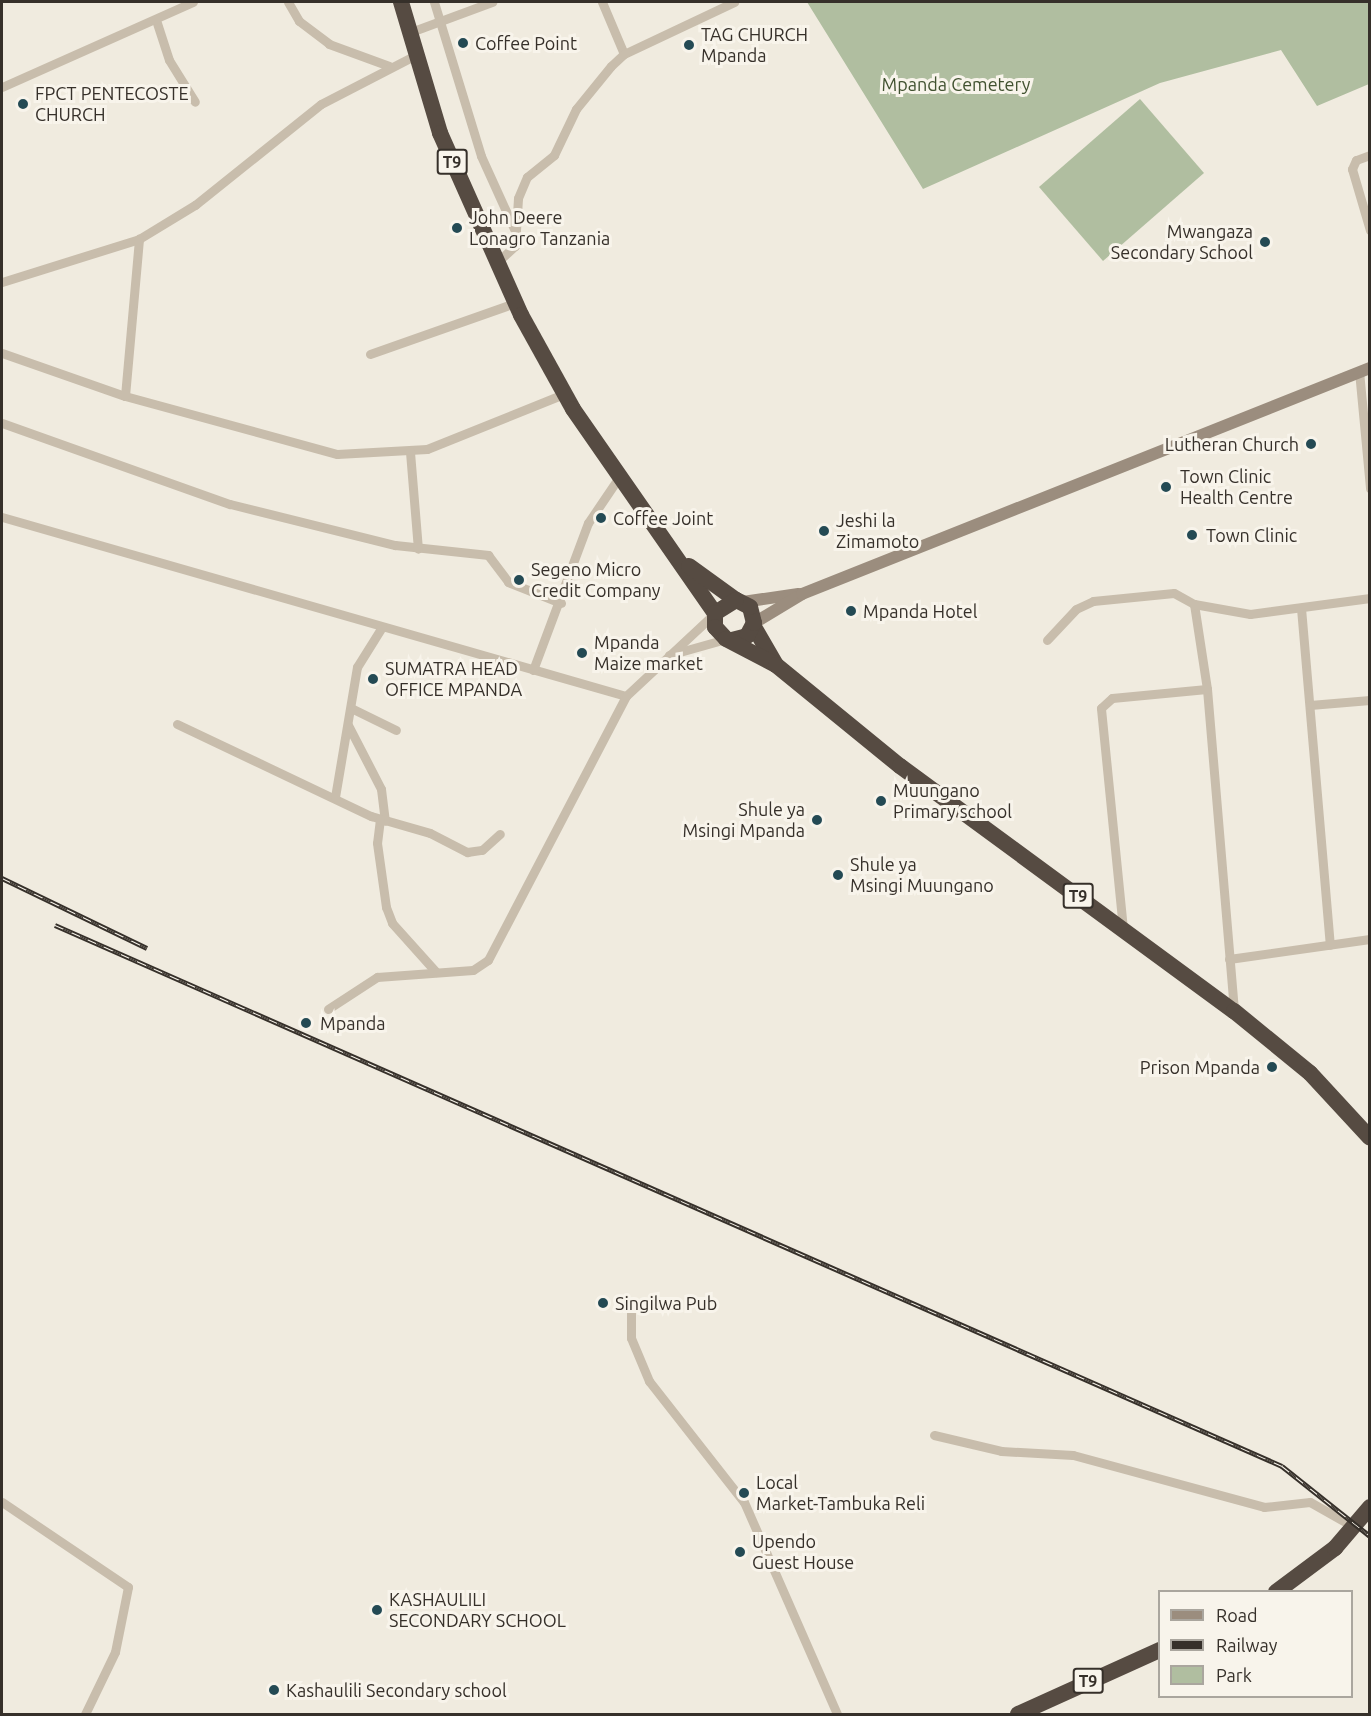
<!DOCTYPE html>
<html>
<head>
<meta charset="utf-8">
<style>
	body { margin:0 }
	#map { position:relative; width:1371px; height:1716px; overflow:hidden; background:#f0ebdf; font-family:Ubuntu,sans-serif }
	div>[style] { position:absolute }
	.green>* { inset:0; background:#b0bea0 }
	.street>* { height:9px; margin:-4.5px; padding:0 4.5px; transform-origin:4.5px; border-radius:4.5px; background:#c8bdac }
	.secondary>* { height:12px; margin:-6px; padding:0 6px; transform-origin:6px; border-radius:6px; background:#9b8d7e }
	.highway>* { height:16px; margin:-8px; padding:0 8px; transform-origin:8px; border-radius:8px; background:#564b42 }
	.rail>* { height:5px; margin-top:-2.5px; transform-origin:0; background:repeating-linear-gradient(90deg,#f8f4eb 0 9px,#36302a 0 18px); box-sizing:border-box; border-block:2px solid #36302a }
	.dots>* { width:16px; height:16px; translate:-50% -50%; box-sizing:border-box; border:3px solid #f8f4eb; border-radius:50% }
	span { translate:-50% -50%; white-space:nowrap; text-align:center; line-height:1.15; -webkit-text-stroke:6px #f8f4eb; paint-order:stroke }
	.shield-label span { padding:2px 4px; background:#f8f4eb; border:2px solid; border-radius:4px; -webkit-text-stroke-width:0 }
	.shield-label { font-size:16px; color:#36302a; font-weight:700 }
	.poi-label { font-size:18px; color:#36302a }
	.left { translate:0 -50%; text-align:left }
	.right { translate:-100% -50%; text-align:right }
	.park-label { font-size:18px; color:#415230 }
	.frame { position:absolute; inset:0; border:3px solid #36302a; pointer-events:none }
	.legend { position:absolute; left:1158px; top:1590px; width:195px; height:108px; box-sizing:border-box; background:#f8f4eb; border:2px solid #aaa69e; margin:0; padding:8px 10px; list-style:none; font-size:18px; color:#36302a }
	.legend li { display:flex; align-items:center; gap:12px; height:30px }
	.legend b { width:30px; border:2px solid #aaa69e }
</style>
</head>
<body>
<div id="map">
	<div class="green">
		<div style="clip-path:polygon(807px 2px,1369px 2px,1369px 84px,1317px 106px,1281px 50px,1160px 83px,923px 189px)"></div>
		<div style="clip-path:polygon(1140px 99px,1204px 173px,1103px 261px,1039px 187px)"></div>
	</div>
	<div class="street">
		<div style="left:288px;top:2px;width:22px;rotate:60deg"></div>
		<div style="left:299px;top:21px;width:38px;rotate:37deg"></div>
		<div style="left:329px;top:44px;width:64px;rotate:20.1deg"></div>
		<div style="left:434px;top:2px;width:161px;rotate:73deg"></div>
		<div style="left:481px;top:156px;width:85px;rotate:65.6deg"></div>
		<div style="left:602px;top:2px;width:56px;rotate:67.1deg"></div>
		<div style="left:156px;top:20px;width:42px;rotate:72deg"></div>
		<div style="left:169px;top:60px;width:49px;rotate:58.2deg"></div>
		<div style="left:408px;top:33px;width:90px;rotate:-20.3deg"></div>
		<div style="left:2px;top:87px;width:209px;rotate:-24deg"></div>
		<div style="left:1370px;top:155px;width:15px;rotate:160deg"></div>
		<div style="left:1356px;top:160px;width:10px;rotate:114deg"></div>
		<div style="left:1352px;top:169px;width:64px;rotate:73.6deg"></div>
		<div style="left:496px;top:263px;width:25px;rotate:-42deg"></div>
		<div style="left:515px;top:246px;width:48px;rotate:-86.4deg"></div>
		<div style="left:518px;top:198px;width:23px;rotate:-67deg"></div>
		<div style="left:527px;top:177px;width:35px;rotate:-39deg"></div>
		<div style="left:554px;top:155px;width:51px;rotate:-64.4deg"></div>
		<div style="left:576px;top:109px;width:55px;rotate:-50.9deg"></div>
		<div style="left:611px;top:66px;width:18px;rotate:-43deg"></div>
		<div style="left:624px;top:54px;width:122px;rotate:-25.3deg"></div>
		<div style="left:2px;top:282px;width:144px;rotate:-17.4deg"></div>
		<div style="left:139px;top:239px;width:66px;rotate:-31.3deg"></div>
		<div style="left:195px;top:205px;width:161px;rotate:-38.7deg"></div>
		<div style="left:321px;top:104px;width:105px;rotate:-27.3deg"></div>
		<div style="left:2px;top:353px;width:130px;rotate:19.3deg"></div>
		<div style="left:125px;top:396px;width:220px;rotate:15.3deg"></div>
		<div style="left:337px;top:454px;width:90px;rotate:-3.2deg"></div>
		<div style="left:427px;top:449px;width:148px;rotate:-21.9deg"></div>
		<div style="left:370px;top:354px;width:154px;rotate:-19.4deg"></div>
		<div style="left:1359px;top:371px;width:118px;rotate:84.6deg"></div>
		<div style="left:125px;top:396px;width:158px;rotate:-84.9deg"></div>
		<div style="left:2px;top:423px;width:242px;rotate:19.6deg"></div>
		<div style="left:230px;top:504px;width:170px;rotate:14deg"></div>
		<div style="left:395px;top:545px;width:94px;rotate:6.1deg"></div>
		<div style="left:488px;top:555px;width:34px;rotate:53deg"></div>
		<div style="left:508px;top:582px;width:57px;rotate:21.6deg"></div>
		<div style="left:410px;top:452px;width:97px;rotate:85.3deg"></div>
		<div style="left:2px;top:517px;width:649px;rotate:16.01deg"></div>
		<div style="left:1194px;top:604px;width:86px;rotate:81.3deg"></div>
		<div style="left:1207px;top:689px;width:323px;rotate:85.2deg"></div>
		<div style="left:1301px;top:608px;width:338px;rotate:85.1deg"></div>
		<div style="left:1047px;top:640px;width:42px;rotate:-46.9deg"></div>
		<div style="left:1076px;top:609px;width:19px;rotate:-25deg"></div>
		<div style="left:1093px;top:601px;width:81px;rotate:-5.6deg"></div>
		<div style="left:1174px;top:593px;width:23px;rotate:29deg"></div>
		<div style="left:1194px;top:604px;width:57px;rotate:10.1deg"></div>
		<div style="left:1250px;top:614px;width:121px;rotate:-7.6deg"></div>
		<div style="left:669px;top:655px;width:59px;rotate:-15.7deg"></div>
		<div style="left:533px;top:670px;width:157px;rotate:-69.5deg"></div>
		<div style="left:588px;top:523px;width:55px;rotate:-56deg"></div>
		<div style="left:1310px;top:705px;width:60px;rotate:-4.8deg"></div>
		<div style="left:351px;top:708px;width:50px;rotate:26.1deg"></div>
		<div style="left:177px;top:724px;width:215px;rotate:25.4deg"></div>
		<div style="left:371px;top:816px;width:61px;rotate:16.1deg"></div>
		<div style="left:430px;top:833px;width:42px;rotate:27.2deg"></div>
		<div style="left:467px;top:852px;width:15px;rotate:-8deg"></div>
		<div style="left:482px;top:850px;width:24px;rotate:-42deg"></div>
		<div style="left:348px;top:725px;width:72px;rotate:62.7deg"></div>
		<div style="left:381px;top:789px;width:32px;rotate:83deg"></div>
		<div style="left:335px;top:797px;width:132px;rotate:-80.4deg"></div>
		<div style="left:357px;top:667px;width:47px;rotate:-58deg"></div>
		<div style="left:380px;top:819px;width:24px;rotate:97deg"></div>
		<div style="left:377px;top:843px;width:65px;rotate:82deg"></div>
		<div style="left:386px;top:907px;width:17px;rotate:69deg"></div>
		<div style="left:392px;top:923px;width:66px;rotate:48.1deg"></div>
		<div style="left:1123px;top:929px;width:222px;rotate:-95.7deg"></div>
		<div style="left:1101px;top:708px;width:15px;rotate:-42deg"></div>
		<div style="left:1112px;top:698px;width:95px;rotate:-5.4deg"></div>
		<div style="left:1229px;top:959px;width:142px;rotate:-8.1deg"></div>
		<div style="left:328px;top:1009px;width:59px;rotate:-33.1deg"></div>
		<div style="left:377px;top:977px;width:96px;rotate:-4.2deg"></div>
		<div style="left:473px;top:970px;width:18px;rotate:-34deg"></div>
		<div style="left:488px;top:960px;width:298px;rotate:-62.4deg"></div>
		<div style="left:626px;top:696px;width:122px;rotate:-43deg"></div>
		<div style="left:631px;top:1313px;width:25px;rotate:90deg"></div>
		<div style="left:631px;top:1338px;width:47px;rotate:67.3deg"></div>
		<div style="left:649px;top:1381px;width:154px;rotate:51.9deg"></div>
		<div style="left:744px;top:1502px;width:232px;rotate:66.3deg"></div>
		<div style="left:934px;top:1435px;width:69px;rotate:13.4deg"></div>
		<div style="left:1001px;top:1451px;width:72px;rotate:3.2deg"></div>
		<div style="left:1073px;top:1455px;width:198px;rotate:15.2deg"></div>
		<div style="left:1264px;top:1507px;width:46px;rotate:-6.2deg"></div>
		<div style="left:1310px;top:1502px;width:51px;rotate:29.6deg"></div>
		<div style="left:2px;top:1502px;width:152px;rotate:34deg"></div>
		<div style="left:128px;top:1587px;width:66px;rotate:101.3deg"></div>
		<div style="left:115px;top:1652px;width:69px;rotate:115.8deg"></div>
	</div>
	<div class="secondary">
		<div style="left:743px;top:602px;width:56px;rotate:-8.3deg"></div>
		<div style="left:754px;top:623px;width:56px;rotate:-31.1deg"></div>
		<div style="left:802px;top:594px;width:611px;rotate:-21.7deg"></div>
	</div>
	<div class="highway">
		<div style="left:401px;top:2px;width:137px;rotate:73.4deg"></div>
		<div style="left:440px;top:133px;width:199px;rotate:66deg"></div>
		<div style="left:521px;top:315px;width:107px;rotate:61deg"></div>
		<div style="left:573px;top:409px;width:249px;rotate:55.2deg"></div>
		<div style="left:689px;top:566px;width:58px;rotate:35.9deg"></div>
		<div style="left:754px;top:627px;width:44px;rotate:59.9deg"></div>
		<div style="left:732px;top:640px;width:16px;rotate:-15deg"></div>
		<div style="left:747px;top:636px;width:15px;rotate:-62deg"></div>
		<div style="left:754px;top:623px;width:16px;rotate:-104deg"></div>
		<div style="left:750px;top:607px;width:16px;rotate:-153deg"></div>
		<div style="left:736px;top:600px;width:25px;rotate:148deg"></div>
		<div style="left:715px;top:613px;width:14px;rotate:90deg"></div>
		<div style="left:715px;top:627px;width:16px;rotate:47deg"></div>
		<div style="left:726px;top:639px;width:56px;rotate:27.5deg"></div>
		<div style="left:776px;top:665px;width:160px;rotate:39.2deg"></div>
		<div style="left:900px;top:766px;width:414px;rotate:36.3deg"></div>
		<div style="left:1234px;top:1011px;width:98px;rotate:39.2deg"></div>
		<div style="left:1310px;top:1073px;width:88px;rotate:47.3deg"></div>
		<div style="left:1276px;top:1592px;width:74px;rotate:-36.7deg"></div>
		<div style="left:1335px;top:1548px;width:54px;rotate:-49.5deg"></div>
		<div style="left:1018px;top:1714px;width:156px;rotate:-24.3deg"></div>
	</div>
	<div class="rail">
		<div style="left:2px;top:878px;width:161px;rotate:25.8deg"></div>
		<div style="left:55px;top:925px;width:1341px;rotate:23.79deg"></div>
		<div style="left:1282px;top:1466px;width:112px;rotate:38.5deg"></div>
	</div>
	<div class="dots">
		<div style="left:463px;top:43px;background:#244a54"></div>
		<div style="left:689px;top:45px;background:#244a54"></div>
		<div style="left:23px;top:104px;background:#244a54"></div>
		<div style="left:457px;top:228px;background:#244a54"></div>
		<div style="left:1265px;top:242px;background:#244a54"></div>
		<div style="left:1311px;top:444px;background:#244a54"></div>
		<div style="left:1166px;top:487px;background:#244a54"></div>
		<div style="left:601px;top:518px;background:#244a54"></div>
		<div style="left:824px;top:531px;background:#244a54"></div>
		<div style="left:1192px;top:535px;background:#244a54"></div>
		<div style="left:519px;top:580px;background:#244a54"></div>
		<div style="left:851px;top:611px;background:#244a54"></div>
		<div style="left:582px;top:653px;background:#244a54"></div>
		<div style="left:373px;top:679px;background:#244a54"></div>
		<div style="left:881px;top:801px;background:#244a54"></div>
		<div style="left:817px;top:820px;background:#244a54"></div>
		<div style="left:838px;top:875px;background:#244a54"></div>
		<div style="left:306px;top:1023px;background:#244a54"></div>
		<div style="left:1272px;top:1067px;background:#244a54"></div>
		<div style="left:603px;top:1303px;background:#244a54"></div>
		<div style="left:744px;top:1493px;background:#244a54"></div>
		<div style="left:740px;top:1552px;background:#244a54"></div>
		<div style="left:377px;top:1610px;background:#244a54"></div>
		<div style="left:274px;top:1690px;background:#244a54"></div>
	</div>
	<div class="shield-label">
		<span style="left:452px;top:162px">T9</span>
		<span style="left:1078px;top:896px">T9</span>
		<span style="left:1088px;top:1681px">T9</span>
	</div>
	<div class="poi-label">
		<span class="left" style="left:701px;top:45px">TAG CHURCH<br>Mpanda</span>
		<span class="left" style="left:475px;top:43px">Coffee Point</span>
		<span class="left" style="left:35px;top:104px">FPCT PENTECOSTE<br>CHURCH</span>
		<span class="left" style="left:469px;top:228px">John Deere<br>Lonagro Tanzania</span>
		<span class="right" style="left:1253px;top:242px">Mwangaza<br>Secondary School</span>
		<span class="right" style="left:1299px;top:444px">Lutheran Church</span>
		<span class="left" style="left:1180px;top:487px">Town Clinic<br>Health Centre</span>
		<span class="left" style="left:613px;top:518px">Coffee Joint</span>
		<span class="left" style="left:836px;top:531px">Jeshi la<br>Zimamoto</span>
		<span class="left" style="left:1206px;top:535px">Town Clinic</span>
		<span class="left" style="left:531px;top:580px">Segeno Micro<br>Credit Company</span>
		<span class="left" style="left:863px;top:611px">Mpanda Hotel</span>
		<span class="left" style="left:594px;top:653px">Mpanda<br>Maize market</span>
		<span class="left" style="left:385px;top:679px">SUMATRA HEAD<br>OFFICE MPANDA</span>
		<span class="left" style="left:893px;top:801px">Muungano<br>Primary school</span>
		<span class="right" style="left:805px;top:820px">Shule ya<br>Msingi Mpanda</span>
		<span class="left" style="left:850px;top:875px">Shule ya<br>Msingi Muungano</span>
		<span class="left" style="left:320px;top:1023px">Mpanda</span>
		<span class="right" style="left:1260px;top:1067px">Prison Mpanda</span>
		<span class="left" style="left:615px;top:1303px">Singilwa Pub</span>
		<span class="left" style="left:756px;top:1493px">Local<br>Market-Tambuka Reli</span>
		<span class="left" style="left:752px;top:1552px">Upendo<br>Guest House</span>
		<span class="left" style="left:389px;top:1610px">KASHAULILI<br>SECONDARY SCHOOL</span>
		<span class="left" style="left:286px;top:1690px">Kashaulili Secondary school</span>
	</div>
	<div class="park-label">
		<span style="left:956px;top:84px">Mpanda Cemetery</span>
	</div>
	<div class="frame"></div>
	<ul class="legend">
	<li><b style="height:8px;background:#9b8d7e"></b>Road</li>
	<li><b style="height:8px;background:#36302a"></b>Railway</li>
	<li><b style="height:16px;background:#b0bea0"></b>Park</li>
	</ul>
</div>
</body>
</html>
